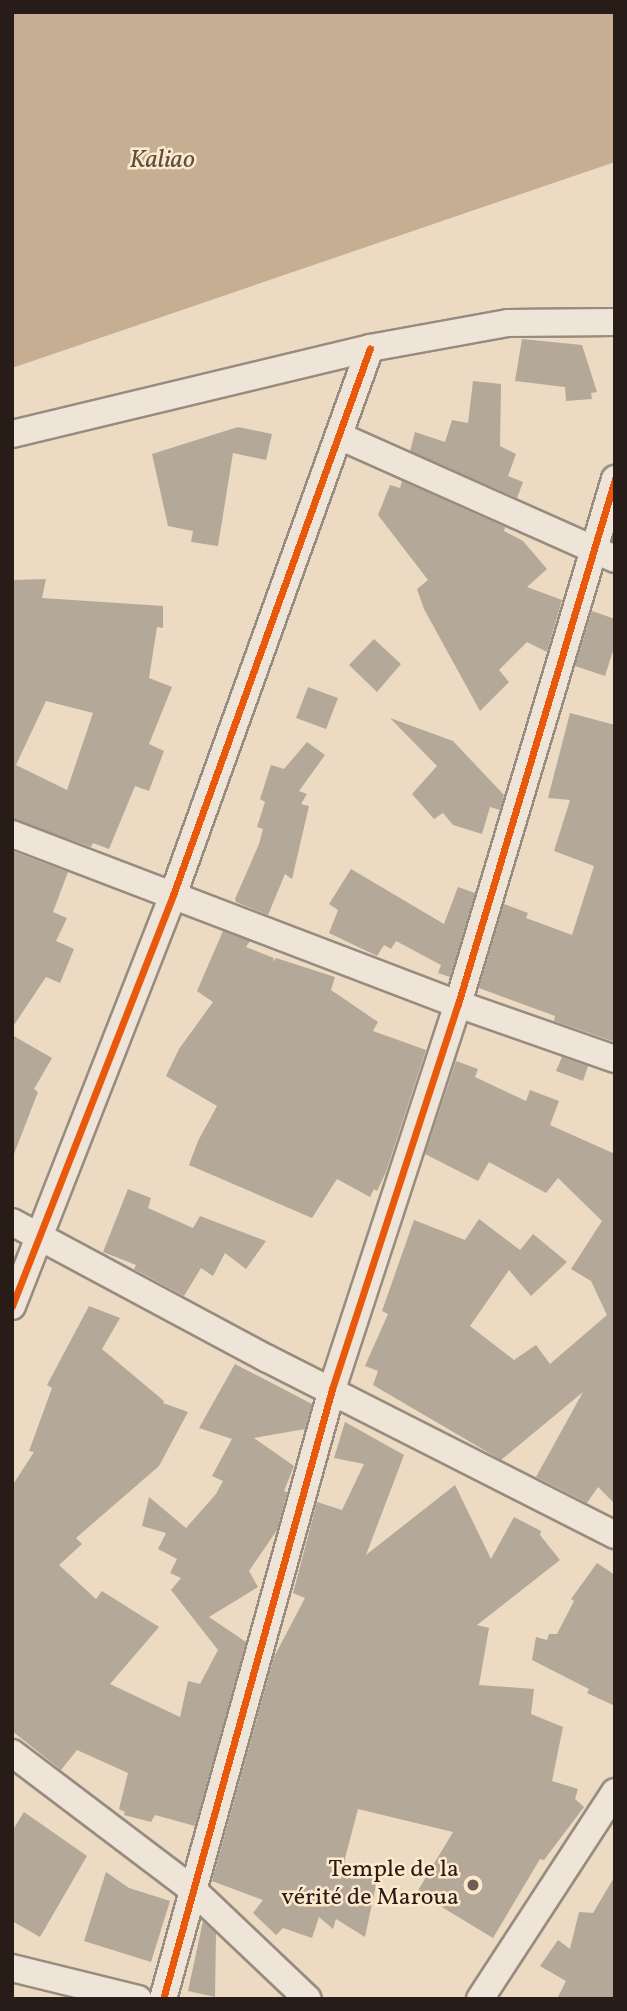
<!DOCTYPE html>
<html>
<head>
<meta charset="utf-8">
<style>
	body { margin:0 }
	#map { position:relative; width:627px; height:2011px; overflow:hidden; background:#ecdac2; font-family:Vollkorn,serif }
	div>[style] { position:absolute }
	.water>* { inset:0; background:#c5ae92 }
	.building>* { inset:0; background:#b4a898 }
	.roads { filter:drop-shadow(2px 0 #978c7f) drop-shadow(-2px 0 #978c7f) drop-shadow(0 2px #978c7f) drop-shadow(0 -2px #978c7f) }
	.street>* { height:26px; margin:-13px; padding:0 13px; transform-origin:13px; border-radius:13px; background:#eee4d8 }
	.cycleway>* { height:7px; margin:-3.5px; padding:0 3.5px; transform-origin:3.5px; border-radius:3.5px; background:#e8590c }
	.dots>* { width:19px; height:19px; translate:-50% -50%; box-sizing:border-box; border:4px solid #fee9cc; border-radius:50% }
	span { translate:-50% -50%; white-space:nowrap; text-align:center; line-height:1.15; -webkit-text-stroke:5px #fee9cc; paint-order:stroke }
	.poi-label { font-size:24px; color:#271c17 }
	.right { translate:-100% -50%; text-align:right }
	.water-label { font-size:26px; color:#5f4f40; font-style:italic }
	.frame { position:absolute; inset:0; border:14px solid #271c17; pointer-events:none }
</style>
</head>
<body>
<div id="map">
	<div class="water">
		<div style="clip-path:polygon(12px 12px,615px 12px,615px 162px,12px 368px)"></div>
	</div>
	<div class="building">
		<div style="clip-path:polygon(522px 339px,582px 345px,597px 392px,591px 393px,592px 399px,566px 401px,565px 387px,515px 381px)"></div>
		<div style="clip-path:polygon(473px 381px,501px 384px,500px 446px,516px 454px,508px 476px,523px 482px,517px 498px,410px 451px,415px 432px,445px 442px,452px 420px,468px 423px)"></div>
		<div style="clip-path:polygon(238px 427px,272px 434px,266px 460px,233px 453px,218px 546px,191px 542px,193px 531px,168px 526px,152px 454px)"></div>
		<div style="clip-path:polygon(402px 481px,505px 527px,504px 531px,523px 541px,547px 569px,527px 587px,562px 600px,547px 652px,527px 642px,499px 670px,509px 682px,480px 711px,424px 609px,417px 589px,428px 580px,378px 515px,390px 485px,400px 488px)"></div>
		<div style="clip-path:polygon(evenodd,46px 579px,42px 598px,163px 606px,163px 628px,157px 627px,149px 678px,172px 687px,149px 744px,164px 751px,149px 791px,135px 786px,109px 849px,93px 843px,91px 847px,12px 819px,12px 580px,46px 579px,46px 701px,93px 713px,67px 790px,16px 765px,46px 701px)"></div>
		<div style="clip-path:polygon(592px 611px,615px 619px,615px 644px,605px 676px,575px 666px)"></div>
		<div style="clip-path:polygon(374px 639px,401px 664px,377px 692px,349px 665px)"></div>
		<div style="clip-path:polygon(308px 687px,338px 698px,326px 729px,296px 718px)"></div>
		<div style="clip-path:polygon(570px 713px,615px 725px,615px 1042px,554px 1021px,555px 1016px,479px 988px,504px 904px,528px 913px,526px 918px,572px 935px,594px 866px,554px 851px,570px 800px,548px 798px)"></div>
		<div style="clip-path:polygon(390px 718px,453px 741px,504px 795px,500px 810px,490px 807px,482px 834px,453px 825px,443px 813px,434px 819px,412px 794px,437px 766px)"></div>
		<div style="clip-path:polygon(307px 742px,325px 755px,299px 791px,307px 794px,301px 804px,309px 806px,292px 879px,285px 874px,268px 915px,236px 902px,235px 899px,259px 844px,263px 829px,257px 827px,265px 802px,260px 799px,271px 765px,284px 769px)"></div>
		<div style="clip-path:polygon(12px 851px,68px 872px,53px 912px,67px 918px,56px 941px,74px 949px,60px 983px,46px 977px,12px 1028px)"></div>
		<div style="clip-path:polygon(351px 869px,444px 924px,458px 887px,475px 893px,450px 977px,438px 973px,441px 965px,396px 941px,391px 949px,384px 945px,377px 956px,329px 933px,338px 910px,329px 904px)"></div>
		<div style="clip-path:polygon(223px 931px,250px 941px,246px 947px,274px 958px,273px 962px,276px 958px,335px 977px,331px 990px,378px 1022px,373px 1031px,426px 1050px,386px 1172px,377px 1191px,374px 1189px,370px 1197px,337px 1179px,312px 1218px,189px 1165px,198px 1141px,217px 1106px,166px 1076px,179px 1049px,213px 1002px,197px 991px)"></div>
		<div style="clip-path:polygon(12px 1035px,52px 1058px,34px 1089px,38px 1092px,14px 1154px)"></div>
		<div style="clip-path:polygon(562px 1057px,588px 1066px,583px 1081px,556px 1071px)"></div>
		<div style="clip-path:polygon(456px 1061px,478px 1069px,475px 1077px,526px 1101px,530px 1090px,559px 1101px,550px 1125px,615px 1154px,615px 1504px,598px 1487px,587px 1503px,536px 1477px,583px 1392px,501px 1460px,373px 1385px,378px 1371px,365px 1366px,388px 1314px,382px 1311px,414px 1220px,465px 1240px,479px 1219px,520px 1250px,533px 1234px,567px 1262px,531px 1296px,509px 1270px,470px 1326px,514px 1360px,536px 1345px,550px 1364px,607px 1315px,591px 1281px,571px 1269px,602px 1221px,558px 1178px,546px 1193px,489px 1162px,478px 1181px,425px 1154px)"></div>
		<div style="clip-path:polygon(128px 1189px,151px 1198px,148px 1208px,193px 1228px,200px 1216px,266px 1241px,246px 1269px,225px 1253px,213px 1276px,201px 1268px,184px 1296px,134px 1269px,136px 1265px,103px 1252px)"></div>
		<div style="clip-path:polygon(89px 1306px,120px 1318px,102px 1349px,164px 1401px,163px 1403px,188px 1412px,159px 1466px,76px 1538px,82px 1544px,59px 1565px,96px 1599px,102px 1591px,159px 1627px,110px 1684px,180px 1717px,188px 1681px,200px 1684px,218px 1650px,171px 1590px,181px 1578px,170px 1573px,177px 1559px,158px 1549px,166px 1533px,142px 1526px,149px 1497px,186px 1528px,216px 1494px,223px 1481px,212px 1476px,232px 1439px,199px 1428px,235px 1364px,312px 1404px,305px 1429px,254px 1438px,294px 1466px,284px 1491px,287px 1492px,277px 1530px,249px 1571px,258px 1587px,209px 1617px,246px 1642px,195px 1826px,155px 1815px,151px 1822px,124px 1815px,125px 1812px,119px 1809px,128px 1773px,77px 1750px,61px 1770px,12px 1731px,12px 1486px,34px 1452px,29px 1451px,52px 1388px,47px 1385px)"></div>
		<div style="clip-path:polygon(345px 1422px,404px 1455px,366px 1555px,455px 1485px,491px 1559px,514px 1517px,541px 1531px,540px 1535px,560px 1560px,477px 1625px,489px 1628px,479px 1685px,534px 1689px,531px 1714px,563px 1727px,552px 1781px,578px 1789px,575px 1799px,584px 1807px,544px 1860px,540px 1859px,493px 1938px,417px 1892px,453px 1832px,358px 1809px,344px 1862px,378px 1875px,365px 1937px,336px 1919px,333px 1929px,319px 1917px,312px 1938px,283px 1928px,276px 1935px,253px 1913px,263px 1900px,212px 1881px,274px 1657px,305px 1598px,293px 1593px,317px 1502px,342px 1510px,364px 1464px,334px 1458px)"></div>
		<div style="clip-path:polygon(597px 1563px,615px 1575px,615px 1706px,587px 1693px,589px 1689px,532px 1660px,536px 1637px,547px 1640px,549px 1634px,557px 1634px,574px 1601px,571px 1599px)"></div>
		<div style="clip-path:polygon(24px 1812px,87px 1856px,40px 1937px,12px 1921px,12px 1831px)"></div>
		<div style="clip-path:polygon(106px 1872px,129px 1888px,170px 1901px,151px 1962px,84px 1941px)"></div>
		<div style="clip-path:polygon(615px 1876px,615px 1999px,557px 1999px,566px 1981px,540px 1966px,558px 1940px,570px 1949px,579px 1912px,593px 1913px)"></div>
		<div style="clip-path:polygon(203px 1921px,216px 1933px,215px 1997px,188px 1991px)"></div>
	</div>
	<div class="roads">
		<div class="street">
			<div style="left:12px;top:434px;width:368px;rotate:-13.5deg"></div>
			<div style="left:370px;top:348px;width:140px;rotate:-10.3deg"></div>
			<div style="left:508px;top:323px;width:107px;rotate:-0.5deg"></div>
			<div style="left:339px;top:436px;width:302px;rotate:24deg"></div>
			<div style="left:12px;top:834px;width:477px;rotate:20.9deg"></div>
			<div style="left:458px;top:1004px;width:166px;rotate:19.3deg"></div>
			<div style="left:12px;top:1222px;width:290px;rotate:28.2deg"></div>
			<div style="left:268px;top:1359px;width:389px;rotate:26.9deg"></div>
			<div style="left:12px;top:1306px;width:441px;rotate:-68.6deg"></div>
			<div style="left:173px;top:895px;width:581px;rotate:-70.19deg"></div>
			<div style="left:12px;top:1753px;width:227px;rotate:37.1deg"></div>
			<div style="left:193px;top:1890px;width:158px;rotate:43.5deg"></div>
			<div style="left:12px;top:1968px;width:130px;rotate:13.8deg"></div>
			<div style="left:163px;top:1999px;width:633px;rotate:-74.51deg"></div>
			<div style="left:332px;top:1389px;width:405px;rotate:-71.9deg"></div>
			<div style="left:458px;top:1004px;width:548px;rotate:-73.35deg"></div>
			<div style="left:480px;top:1999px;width:247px;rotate:-56.9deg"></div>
		</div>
	</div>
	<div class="cycleway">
		<div style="left:12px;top:1306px;width:441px;rotate:-68.6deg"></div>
		<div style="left:173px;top:895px;width:581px;rotate:-70.19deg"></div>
		<div style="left:163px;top:1999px;width:633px;rotate:-74.51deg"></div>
		<div style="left:332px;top:1389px;width:405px;rotate:-71.9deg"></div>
		<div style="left:458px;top:1004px;width:548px;rotate:-73.35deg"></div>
	</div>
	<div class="dots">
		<div style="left:473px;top:1885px;background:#6c5e53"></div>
	</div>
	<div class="poi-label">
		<span class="right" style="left:459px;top:1885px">Temple de la<br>vérité de Maroua</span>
	</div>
	<div class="water-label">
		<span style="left:162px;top:161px">Kaliao</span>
	</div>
	<div class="frame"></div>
</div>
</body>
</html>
